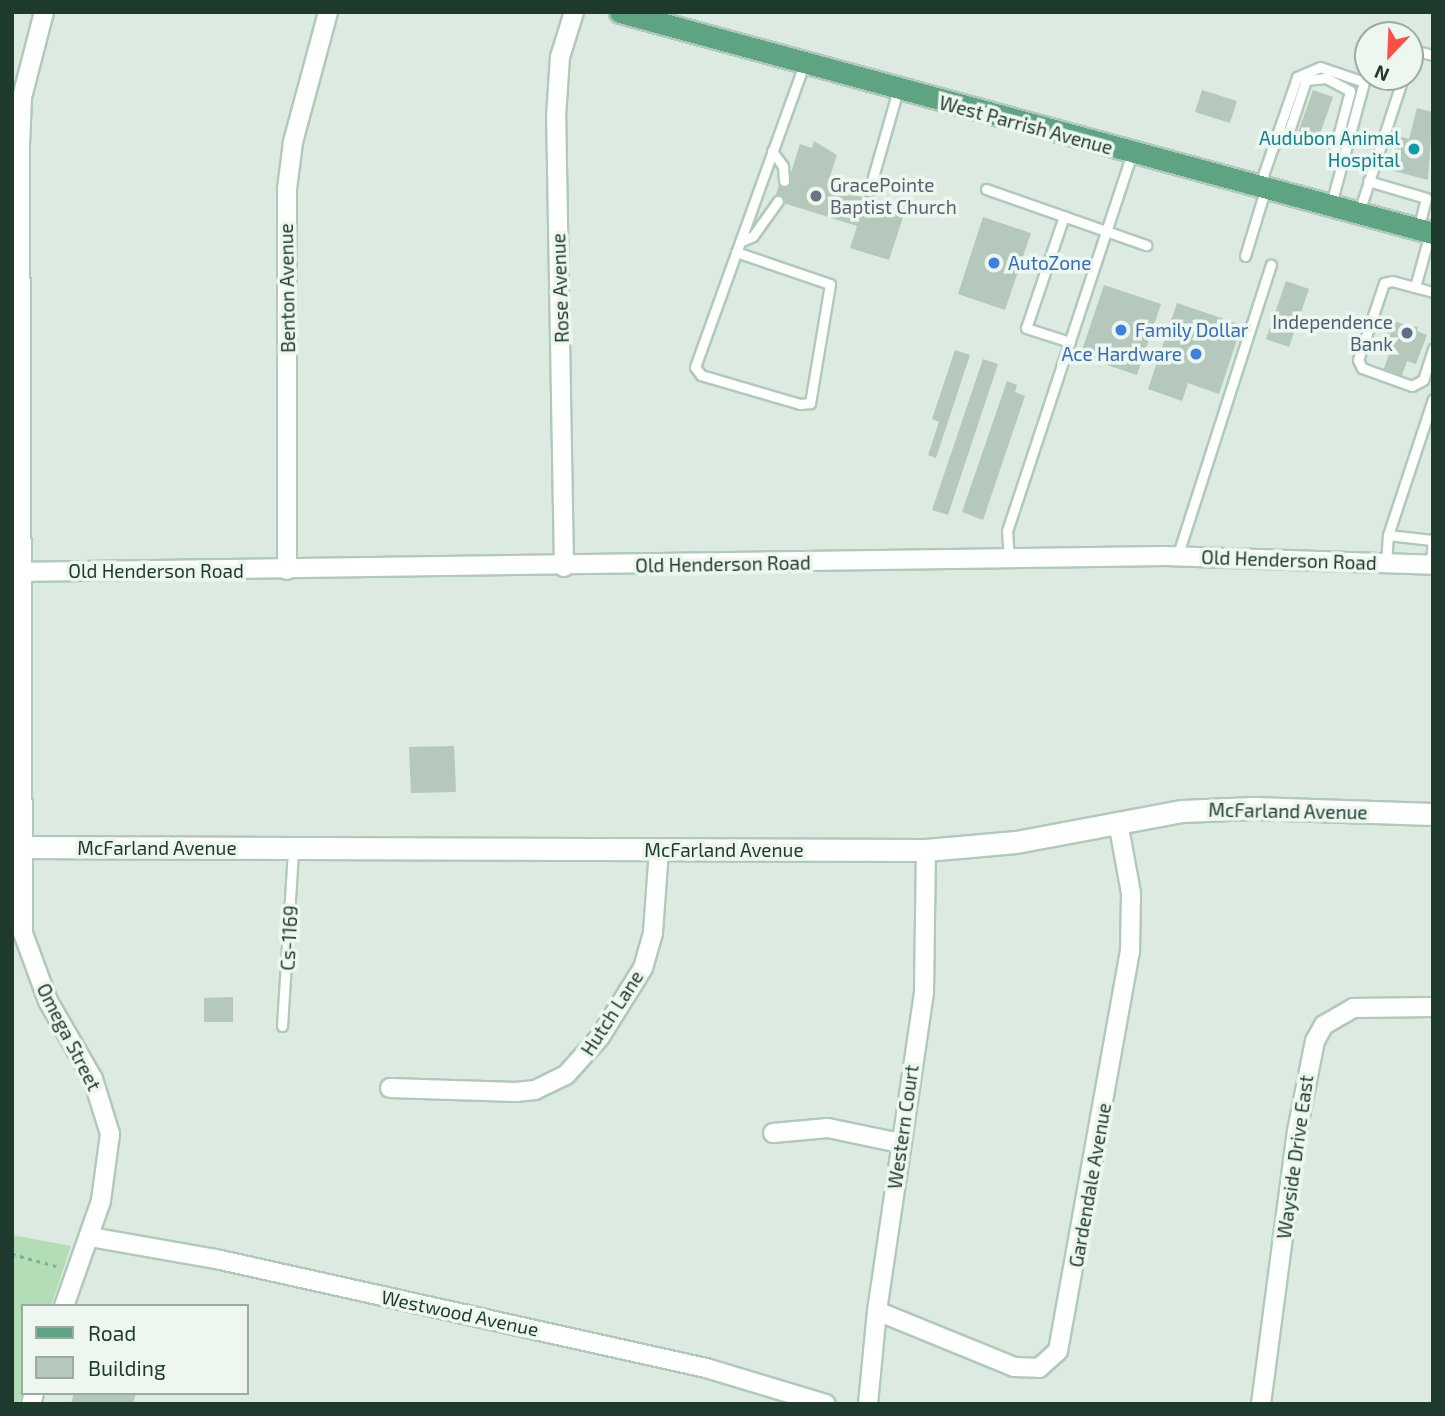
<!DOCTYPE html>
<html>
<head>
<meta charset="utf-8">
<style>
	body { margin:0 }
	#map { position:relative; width:1445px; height:1416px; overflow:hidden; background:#dceae1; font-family:"Exo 2",sans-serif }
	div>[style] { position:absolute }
	.green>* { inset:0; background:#b3ddb6 }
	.building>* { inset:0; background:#b5c8bc }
	.path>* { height:2.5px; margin-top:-1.25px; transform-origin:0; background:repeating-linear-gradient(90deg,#7bb094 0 3.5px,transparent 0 8.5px) }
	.roads { filter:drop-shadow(2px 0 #afcabb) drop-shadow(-2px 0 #afcabb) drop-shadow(0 2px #afcabb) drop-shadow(0 -2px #afcabb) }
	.lane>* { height:9px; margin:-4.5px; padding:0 4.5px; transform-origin:4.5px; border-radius:4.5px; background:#fff }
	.street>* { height:18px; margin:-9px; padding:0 9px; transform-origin:9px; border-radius:9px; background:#fff }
	.secondary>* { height:21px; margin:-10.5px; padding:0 10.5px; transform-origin:10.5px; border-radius:10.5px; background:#fff }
	.primary>* { height:21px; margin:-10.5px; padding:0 10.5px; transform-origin:10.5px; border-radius:10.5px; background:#5ea382 }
	.dots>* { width:19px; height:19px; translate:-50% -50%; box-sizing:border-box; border:4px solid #edf7f0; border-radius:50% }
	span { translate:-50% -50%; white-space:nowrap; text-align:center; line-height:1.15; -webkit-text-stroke:7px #edf7f0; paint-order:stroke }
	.street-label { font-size:19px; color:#1e3a2c }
	.culture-label { font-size:19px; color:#0d838f }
	.right { translate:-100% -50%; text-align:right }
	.worship-label { font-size:19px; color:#5b616d }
	.left { translate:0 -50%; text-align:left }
	.shop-label { font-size:19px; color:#366cbe }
	.service-label { font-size:19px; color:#4e5e75 }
	.frame { position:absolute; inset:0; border:14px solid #1e3a2c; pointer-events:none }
	.legend { position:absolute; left:21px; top:1304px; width:228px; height:91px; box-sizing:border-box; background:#edf7f0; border:2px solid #9aaba2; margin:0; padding:9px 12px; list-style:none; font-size:21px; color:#1e3a2c }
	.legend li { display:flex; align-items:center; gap:14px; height:35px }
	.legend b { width:35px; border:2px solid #9aaba2 }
	.north { position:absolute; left:1354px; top:21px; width:70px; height:70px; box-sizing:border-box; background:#edf7f0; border:2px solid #9aaba2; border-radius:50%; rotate:203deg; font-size:19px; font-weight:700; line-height:28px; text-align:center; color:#1e3a2c }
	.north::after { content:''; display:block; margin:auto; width:24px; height:32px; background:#fb5049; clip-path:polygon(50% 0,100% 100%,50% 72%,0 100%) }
</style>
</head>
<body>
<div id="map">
	<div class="green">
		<div style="clip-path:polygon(12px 1235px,71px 1246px,51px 1306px,23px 1306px,23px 1390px,18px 1404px,12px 1404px)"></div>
	</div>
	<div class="building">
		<div style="clip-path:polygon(1202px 90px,1237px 101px,1230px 123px,1195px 112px)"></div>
		<div style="clip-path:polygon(1313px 90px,1333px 97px,1316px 145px,1296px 138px)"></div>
		<div style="clip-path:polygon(1417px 108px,1433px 112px,1428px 180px,1390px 170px,1398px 136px,1409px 139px)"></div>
		<div style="clip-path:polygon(814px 141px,837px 155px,827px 186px,905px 211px,889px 260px,850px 248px,857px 226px,774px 200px,781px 179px,788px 182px,800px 144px,812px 148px)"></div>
		<div style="clip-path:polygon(983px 217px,1031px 233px,1005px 310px,958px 294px)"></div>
		<div style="clip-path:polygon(1286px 281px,1309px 289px,1289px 347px,1266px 339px)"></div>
		<div style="clip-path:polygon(1104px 285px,1161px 304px,1137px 375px,1080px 356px)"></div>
		<div style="clip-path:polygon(1177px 303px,1242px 325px,1219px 394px,1188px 383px,1182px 401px,1148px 389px)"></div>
		<div style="clip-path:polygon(1391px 321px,1418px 327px,1417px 331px,1427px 335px,1416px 364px,1407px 361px,1401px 378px,1383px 371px,1389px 354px,1380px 351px)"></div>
		<div style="clip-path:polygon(955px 350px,970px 355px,936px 458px,928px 455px,939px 422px,932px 419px)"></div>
		<div style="clip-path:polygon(983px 359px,998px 364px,948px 515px,932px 510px)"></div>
		<div style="clip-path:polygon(1007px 381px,1017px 385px,1015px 392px,1025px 396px,983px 520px,962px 512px)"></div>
		<div style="clip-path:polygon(454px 746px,456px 792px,411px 793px,409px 747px)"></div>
		<div style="clip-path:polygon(233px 997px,233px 1022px,204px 1022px,204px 998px)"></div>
		<div style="clip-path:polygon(74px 1393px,136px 1393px,133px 1404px,71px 1404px)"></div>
	</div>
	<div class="path">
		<div style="left:12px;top:1254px;width:50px;rotate:15.2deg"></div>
	</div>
	<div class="roads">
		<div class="lane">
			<div style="left:1410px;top:58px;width:9px;rotate:-69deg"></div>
			<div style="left:1413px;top:50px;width:21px;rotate:14deg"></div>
			<div style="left:1274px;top:145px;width:21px;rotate:-43deg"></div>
			<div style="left:1289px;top:131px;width:54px;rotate:-71.6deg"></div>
			<div style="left:1306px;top:80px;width:20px;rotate:-6deg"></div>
			<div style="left:1326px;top:78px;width:27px;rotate:28deg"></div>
			<div style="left:1350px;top:91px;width:63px;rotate:104.7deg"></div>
			<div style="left:1334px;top:152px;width:12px;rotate:42deg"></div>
			<div style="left:772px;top:151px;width:19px;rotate:54deg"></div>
			<div style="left:783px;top:166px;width:15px;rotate:86deg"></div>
			<div style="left:1368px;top:181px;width:60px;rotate:16.3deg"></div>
			<div style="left:1426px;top:198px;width:32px;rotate:104deg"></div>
			<div style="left:1259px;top:187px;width:116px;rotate:-70.9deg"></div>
			<div style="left:1297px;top:77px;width:25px;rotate:-23deg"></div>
			<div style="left:1320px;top:67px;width:46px;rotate:18.8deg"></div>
			<div style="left:1364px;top:82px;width:126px;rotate:105.1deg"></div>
			<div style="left:986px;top:189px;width:170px;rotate:19.3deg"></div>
			<div style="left:869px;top:191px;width:105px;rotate:-74deg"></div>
			<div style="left:1359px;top:212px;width:142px;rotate:-71.9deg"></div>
			<div style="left:1064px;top:216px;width:118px;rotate:108.7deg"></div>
			<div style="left:1026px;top:328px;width:46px;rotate:17.7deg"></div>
			<div style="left:740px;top:242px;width:14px;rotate:-25deg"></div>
			<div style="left:753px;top:236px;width:43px;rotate:-54.5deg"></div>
			<div style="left:736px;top:252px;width:99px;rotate:18.8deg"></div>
			<div style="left:830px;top:284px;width:121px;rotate:99.5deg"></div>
			<div style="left:810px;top:403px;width:10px;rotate:174deg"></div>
			<div style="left:800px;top:404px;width:103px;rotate:-163.7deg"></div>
			<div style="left:701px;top:375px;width:10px;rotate:-127deg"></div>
			<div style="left:695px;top:367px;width:133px;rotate:-70.2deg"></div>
			<div style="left:740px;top:242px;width:189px;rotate:-70.2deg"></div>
			<div style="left:1245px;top:256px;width:69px;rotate:-73.1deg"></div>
			<div style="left:1415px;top:287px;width:56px;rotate:-74.5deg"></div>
			<div style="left:1433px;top:292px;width:42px;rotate:-165deg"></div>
			<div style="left:1392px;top:281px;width:8px;rotate:166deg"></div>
			<div style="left:1384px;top:283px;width:81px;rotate:108.7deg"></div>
			<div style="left:1358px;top:360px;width:9px;rotate:63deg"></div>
			<div style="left:1362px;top:368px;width:53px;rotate:19.8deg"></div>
			<div style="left:1412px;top:386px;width:13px;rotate:-29deg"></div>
			<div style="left:1423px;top:380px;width:33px;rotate:-72deg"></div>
			<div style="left:1388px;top:535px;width:44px;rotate:6.5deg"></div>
			<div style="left:1177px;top:557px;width:307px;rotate:-72.2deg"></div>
			<div style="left:1009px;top:559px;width:28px;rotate:-94deg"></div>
			<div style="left:1007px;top:531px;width:397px;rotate:-71.7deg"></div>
			<div style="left:1386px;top:563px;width:28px;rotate:-86deg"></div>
			<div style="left:1388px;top:535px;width:143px;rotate:-71.7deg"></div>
			<div style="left:1431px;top:565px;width:26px;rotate:-86deg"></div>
			<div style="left:282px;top:1026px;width:177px;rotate:-86.4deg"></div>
		</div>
		<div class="street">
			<div style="left:44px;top:12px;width:88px;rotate:104.5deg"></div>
			<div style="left:22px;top:97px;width:48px;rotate:92.4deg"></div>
			<div style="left:20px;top:145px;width:788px;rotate:89.78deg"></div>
			<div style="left:23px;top:933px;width:72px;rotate:69.8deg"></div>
			<div style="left:48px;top:1001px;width:90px;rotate:60deg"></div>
			<div style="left:93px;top:1079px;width:58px;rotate:72.8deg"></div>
			<div style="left:110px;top:1134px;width:68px;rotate:97.7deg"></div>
			<div style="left:101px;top:1201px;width:111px;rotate:109.4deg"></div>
			<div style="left:564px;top:567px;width:450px;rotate:-91deg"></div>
			<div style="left:556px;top:117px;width:60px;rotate:-86.2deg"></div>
			<div style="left:560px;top:57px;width:47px;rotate:-72.7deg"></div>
			<div style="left:287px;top:570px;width:381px;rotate:-90deg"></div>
			<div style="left:287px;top:189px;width:47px;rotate:-82.7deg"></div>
			<div style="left:293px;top:142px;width:135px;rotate:-74.9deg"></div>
			<div style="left:12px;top:572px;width:1154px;rotate:-0.79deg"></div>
			<div style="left:1166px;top:556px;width:267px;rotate:1.9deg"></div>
			<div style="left:390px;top:1088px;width:126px;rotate:1.8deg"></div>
			<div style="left:516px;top:1092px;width:19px;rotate:-6deg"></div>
			<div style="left:535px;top:1090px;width:34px;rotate:-26deg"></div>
			<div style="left:566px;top:1075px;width:51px;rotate:-48.2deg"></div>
			<div style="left:600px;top:1037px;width:81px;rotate:-58.1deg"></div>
			<div style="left:643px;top:968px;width:37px;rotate:-74deg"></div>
			<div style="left:653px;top:932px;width:82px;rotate:-85.8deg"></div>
			<div style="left:773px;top:1133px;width:55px;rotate:-5.2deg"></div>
			<div style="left:828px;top:1128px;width:74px;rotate:11.8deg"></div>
			<div style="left:90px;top:1237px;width:128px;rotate:9.9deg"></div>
			<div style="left:216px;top:1259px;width:502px;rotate:12.54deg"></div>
			<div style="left:706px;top:1368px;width:125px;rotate:16.7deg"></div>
			<div style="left:877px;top:1311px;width:148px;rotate:22.2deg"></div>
			<div style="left:1014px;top:1367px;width:25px;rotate:2deg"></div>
			<div style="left:1039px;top:1368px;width:25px;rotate:-42deg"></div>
			<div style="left:1058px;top:1351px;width:405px;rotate:-79.8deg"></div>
			<div style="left:1130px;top:952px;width:59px;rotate:-89deg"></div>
			<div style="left:1131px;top:893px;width:72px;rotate:-100.4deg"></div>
			<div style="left:31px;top:1404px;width:11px;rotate:-75deg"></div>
			<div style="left:868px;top:1404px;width:93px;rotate:-84.5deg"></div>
			<div style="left:877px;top:1311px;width:323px;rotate:-81.6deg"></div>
			<div style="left:924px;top:991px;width:141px;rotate:-89.2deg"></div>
			<div style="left:1261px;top:1404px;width:275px;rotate:-82.5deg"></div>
			<div style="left:1297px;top:1131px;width:92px;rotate:-78.7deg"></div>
			<div style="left:1315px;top:1041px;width:18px;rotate:-61deg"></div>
			<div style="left:1324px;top:1025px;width:34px;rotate:-30deg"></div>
			<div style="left:1353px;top:1008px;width:80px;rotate:-0.7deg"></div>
		</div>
		<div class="secondary">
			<div style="left:12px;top:847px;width:914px;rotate:0.19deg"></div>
			<div style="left:926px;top:850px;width:90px;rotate:-5.1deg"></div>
			<div style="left:1016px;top:842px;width:169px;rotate:-10.6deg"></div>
			<div style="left:1182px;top:811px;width:71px;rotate:-2.4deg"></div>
			<div style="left:1253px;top:808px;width:180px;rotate:1.9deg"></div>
		</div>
		<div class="primary">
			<div style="left:620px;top:12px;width:843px;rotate:15.21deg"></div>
		</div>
	</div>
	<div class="dots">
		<div style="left:1414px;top:149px;background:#0f9aa8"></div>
		<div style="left:816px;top:196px;background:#6b7280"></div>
		<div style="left:994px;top:263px;background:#3f7fe0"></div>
		<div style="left:1121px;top:330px;background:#3f7fe0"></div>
		<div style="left:1407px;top:333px;background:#5c6f8a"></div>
		<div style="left:1196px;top:354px;background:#3f7fe0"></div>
	</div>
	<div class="street-label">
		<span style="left:1026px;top:125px;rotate:15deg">West Parrish Avenue</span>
		<span style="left:287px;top:288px;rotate:-91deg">Benton Avenue</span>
		<span style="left:560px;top:288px;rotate:-92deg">Rose Avenue</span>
		<span style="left:1289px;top:560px;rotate:2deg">Old Henderson Road</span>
		<span style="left:723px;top:564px;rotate:-1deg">Old Henderson Road</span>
		<span style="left:156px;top:571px">Old Henderson Road</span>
		<span style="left:1288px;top:811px;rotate:1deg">McFarland Avenue</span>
		<span style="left:157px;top:848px">McFarland Avenue</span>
		<span style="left:724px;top:850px">McFarland Avenue</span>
		<span style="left:289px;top:938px;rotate:-87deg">Cs-1169</span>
		<span style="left:612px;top:1013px;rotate:-57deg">Hutch Lane</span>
		<span style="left:69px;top:1037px;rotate:63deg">Omega Street</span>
		<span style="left:903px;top:1127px;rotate:-82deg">Western Court</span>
		<span style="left:1295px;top:1157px;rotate:-82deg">Wayside Drive East</span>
		<span style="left:1090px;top:1185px;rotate:-80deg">Gardendale Avenue</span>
		<span style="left:460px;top:1313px;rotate:12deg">Westwood Avenue</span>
	</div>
	<div class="culture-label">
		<span class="right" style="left:1400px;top:149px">Audubon Animal<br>Hospital</span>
	</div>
	<div class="worship-label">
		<span class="left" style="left:830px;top:196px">GracePointe<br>Baptist Church</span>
	</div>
	<div class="shop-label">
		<span class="left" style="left:1008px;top:263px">AutoZone</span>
		<span class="left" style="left:1135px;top:330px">Family Dollar</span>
		<span class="right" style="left:1182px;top:354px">Ace Hardware</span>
	</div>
	<div class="service-label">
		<span class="right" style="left:1393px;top:333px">Independence<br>Bank</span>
	</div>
	<div class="frame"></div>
	<ul class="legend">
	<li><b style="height:9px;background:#5ea382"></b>Road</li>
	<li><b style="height:19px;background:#b5c8bc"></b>Building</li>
	</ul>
	<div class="north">N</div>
</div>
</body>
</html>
